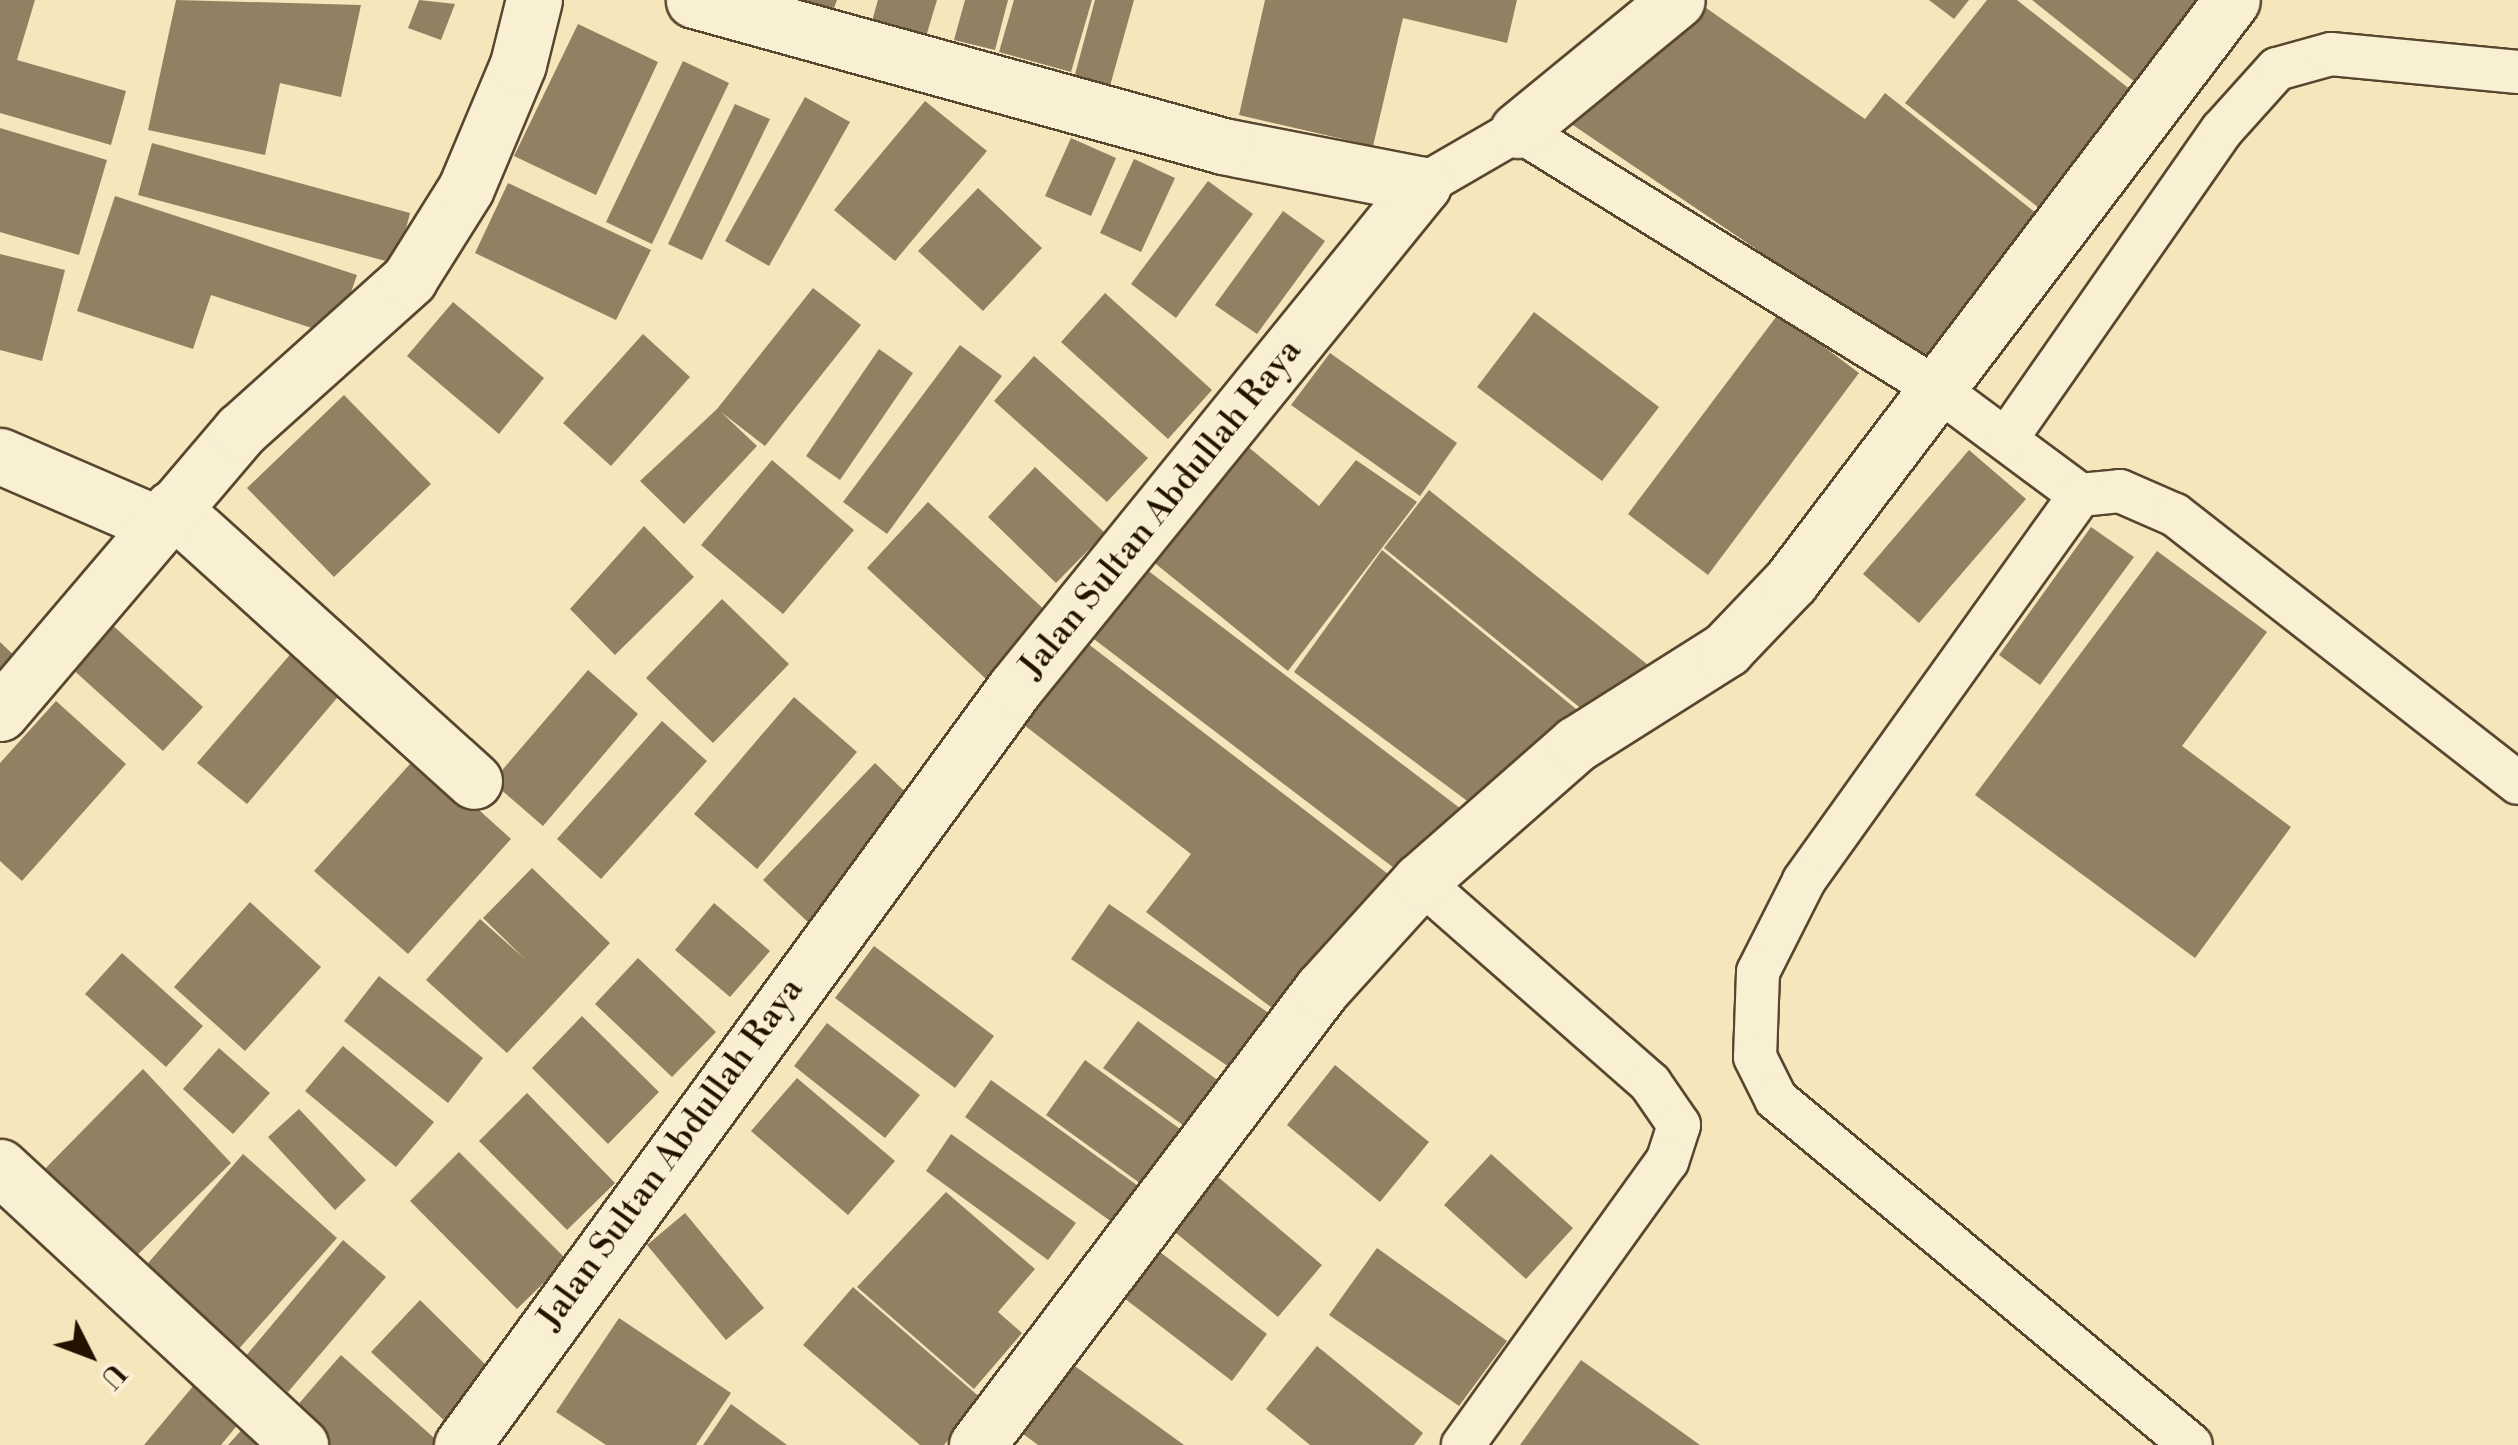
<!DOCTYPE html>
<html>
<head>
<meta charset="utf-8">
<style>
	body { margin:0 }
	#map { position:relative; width:2518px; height:1445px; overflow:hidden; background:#f6e6bc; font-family:"Libre Bodoni",serif }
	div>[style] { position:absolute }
	.building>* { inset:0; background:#918062 }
	.roads { filter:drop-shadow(2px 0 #58472f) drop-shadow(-2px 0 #58472f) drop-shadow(0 2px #58472f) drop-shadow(0 -2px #58472f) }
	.service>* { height:42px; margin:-21px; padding:0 21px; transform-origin:21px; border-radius:21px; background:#f9efd3 }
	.minor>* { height:55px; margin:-27.5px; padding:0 27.5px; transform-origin:27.5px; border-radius:27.5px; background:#f9efd3 }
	span { translate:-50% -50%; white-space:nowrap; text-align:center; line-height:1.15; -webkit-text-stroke:9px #f9efd3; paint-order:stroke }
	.street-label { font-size:35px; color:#241200 }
	.north { position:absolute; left:40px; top:1305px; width:100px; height:100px; -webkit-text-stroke:8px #f9efd3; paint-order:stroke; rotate:132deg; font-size:28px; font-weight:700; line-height:40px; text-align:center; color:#241200 }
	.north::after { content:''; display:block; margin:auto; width:35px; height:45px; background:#241200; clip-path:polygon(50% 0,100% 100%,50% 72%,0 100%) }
</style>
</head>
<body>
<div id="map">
	<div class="building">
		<div style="clip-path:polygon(0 0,35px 0,17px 60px,126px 91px,111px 145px,0 113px)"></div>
		<div style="clip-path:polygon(176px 0,361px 5px,341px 97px,280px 83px,265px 155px,148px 130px)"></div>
		<div style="clip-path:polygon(419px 0,455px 4px,441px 40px,408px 28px)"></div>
		<div style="clip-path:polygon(800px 0,837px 0,833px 11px)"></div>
		<div style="clip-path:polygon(878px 0,937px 0,922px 50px,868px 35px)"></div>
		<div style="clip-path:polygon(965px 0,1008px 0,995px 50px,954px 40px)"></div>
		<div style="clip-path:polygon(1014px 0,1092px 0,1071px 72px,999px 52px)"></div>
		<div style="clip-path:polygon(1095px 0,1134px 0,1108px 93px,1073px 82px)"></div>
		<div style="clip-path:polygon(1265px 0,1517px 0,1507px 43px,1403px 18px,1373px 146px,1239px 115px)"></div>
		<div style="clip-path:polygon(1929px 0,1969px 0,1954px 19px)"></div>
		<div style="clip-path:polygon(1987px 0,2017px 0,2141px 98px,2048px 215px,1905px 103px)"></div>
		<div style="clip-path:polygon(2032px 0,2213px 0,2145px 90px)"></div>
		<div style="clip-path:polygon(1699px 3px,1865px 119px,1885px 93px,2046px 221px,1929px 366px,1564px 119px)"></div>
		<div style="clip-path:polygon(578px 24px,658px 62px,596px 195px,514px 156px)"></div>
		<div style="clip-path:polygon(683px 61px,729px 83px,652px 244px,606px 222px)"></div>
		<div style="clip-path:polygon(805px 97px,850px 122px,769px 266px,725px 241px)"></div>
		<div style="clip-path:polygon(925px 101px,987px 151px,895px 261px,834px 210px)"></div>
		<div style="clip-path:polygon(735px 104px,770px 119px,702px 260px,668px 244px)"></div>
		<div style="clip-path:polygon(0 128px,107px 160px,79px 255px,0 232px)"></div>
		<div style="clip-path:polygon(1071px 138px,1116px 158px,1091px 216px,1045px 196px)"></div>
		<div style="clip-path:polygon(152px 143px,410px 213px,397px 264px,138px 195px)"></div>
		<div style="clip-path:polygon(1134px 159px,1175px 178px,1141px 252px,1100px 233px)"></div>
		<div style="clip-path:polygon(1208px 181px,1253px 214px,1176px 318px,1131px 284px)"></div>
		<div style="clip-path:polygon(508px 183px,651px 250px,616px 320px,475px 253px)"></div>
		<div style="clip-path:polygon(978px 188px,1042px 248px,983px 311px,918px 251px)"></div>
		<div style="clip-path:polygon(115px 196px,357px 275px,336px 336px,211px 295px,193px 349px,77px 311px)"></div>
		<div style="clip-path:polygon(1283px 211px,1325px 241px,1257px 334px,1215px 305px)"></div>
		<div style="clip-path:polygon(0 254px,65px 270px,42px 361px,0 350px)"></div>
		<div style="clip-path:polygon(813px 288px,861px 325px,765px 446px,721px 412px,757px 446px,684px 524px,640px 481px,717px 409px)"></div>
		<div style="clip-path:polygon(1105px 293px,1212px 390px,1168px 439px,1061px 342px)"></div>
		<div style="clip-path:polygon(453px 302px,544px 378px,499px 434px,407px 356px)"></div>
		<div style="clip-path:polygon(1534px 312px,1659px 407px,1602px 481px,1477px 387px)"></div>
		<div style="clip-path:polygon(1779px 313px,1859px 373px,1708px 575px,1628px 514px)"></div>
		<div style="clip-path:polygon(643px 334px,690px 377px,611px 466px,563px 423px)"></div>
		<div style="clip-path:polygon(960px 345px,1002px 376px,887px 534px,843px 502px)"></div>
		<div style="clip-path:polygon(879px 349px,913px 373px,840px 480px,806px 456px)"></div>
		<div style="clip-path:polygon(1330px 353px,1457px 443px,1420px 496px,1291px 405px)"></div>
		<div style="clip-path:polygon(1034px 356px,1148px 458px,1107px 502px,994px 401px)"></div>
		<div style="clip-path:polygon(344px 395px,431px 484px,334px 577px,247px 488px)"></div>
		<div style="clip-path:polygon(1240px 440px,1319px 506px,1356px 460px,1417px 502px,1288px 671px,1151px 560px)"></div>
		<div style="clip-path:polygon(1969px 450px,2026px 499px,1919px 623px,1863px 574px)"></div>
		<div style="clip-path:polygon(772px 460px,854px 530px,783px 614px,701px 545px)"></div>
		<div style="clip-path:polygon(1035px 467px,1105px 533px,1056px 583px,988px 517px)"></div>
		<div style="clip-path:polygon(1429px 490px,1648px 665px,1589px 715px,1384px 548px)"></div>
		<div style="clip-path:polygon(928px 502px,1061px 625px,1000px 692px,867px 568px)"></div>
		<div style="clip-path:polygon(644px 526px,694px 577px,615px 655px,570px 609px)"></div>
		<div style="clip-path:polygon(2091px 527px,2134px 557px,2040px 685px,1999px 655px)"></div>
		<div style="clip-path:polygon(1382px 550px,1587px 718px,1478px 809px,1294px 672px)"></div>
		<div style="clip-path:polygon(2157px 551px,2267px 632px,2182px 746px,2291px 827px,2195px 958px,1975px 795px)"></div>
		<div style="clip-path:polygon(1142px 566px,1465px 812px,1394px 868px,1086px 633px)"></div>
		<div style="clip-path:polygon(722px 599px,789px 664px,713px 743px,646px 678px)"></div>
		<div style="clip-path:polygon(109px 622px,203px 707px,163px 751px,69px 666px)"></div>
		<div style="clip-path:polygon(0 642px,22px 663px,0 686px)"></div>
		<div style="clip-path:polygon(1087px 643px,1388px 874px,1280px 1014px,1146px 912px,1191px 854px,1024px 725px)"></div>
		<div style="clip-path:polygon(294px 650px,342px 692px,247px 804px,197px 763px)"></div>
		<div style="clip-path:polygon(588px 670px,638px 714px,543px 826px,492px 782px)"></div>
		<div style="clip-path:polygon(794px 697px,857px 752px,757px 869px,694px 814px)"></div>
		<div style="clip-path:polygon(56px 701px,126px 764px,22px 881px,0 861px,0 763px)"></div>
		<div style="clip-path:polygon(662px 721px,707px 761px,601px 879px,557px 839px)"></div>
		<div style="clip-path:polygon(418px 755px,511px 839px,408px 954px,314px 871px)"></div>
		<div style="clip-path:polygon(875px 763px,921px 807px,810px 924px,763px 880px)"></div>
		<div style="clip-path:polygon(532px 868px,610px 943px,507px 1053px,426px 980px,480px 919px,525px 959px,483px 918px)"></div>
		<div style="clip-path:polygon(250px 902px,321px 967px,245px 1051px,174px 987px)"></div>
		<div style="clip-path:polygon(714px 903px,770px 951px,730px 997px,675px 950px)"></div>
		<div style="clip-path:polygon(1109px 904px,1273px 1016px,1235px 1071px,1071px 959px)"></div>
		<div style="clip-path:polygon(874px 946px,994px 1036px,955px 1088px,835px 998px)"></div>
		<div style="clip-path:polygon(122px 953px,203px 1026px,166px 1067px,85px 994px)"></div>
		<div style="clip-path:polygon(638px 958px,716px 1032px,672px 1077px,595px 1004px)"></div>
		<div style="clip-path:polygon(379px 976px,483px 1058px,448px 1103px,344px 1021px)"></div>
		<div style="clip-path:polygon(582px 1016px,659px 1092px,608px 1144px,532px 1068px)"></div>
		<div style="clip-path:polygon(1138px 1021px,1224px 1085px,1190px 1130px,1103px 1068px)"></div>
		<div style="clip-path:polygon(827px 1023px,920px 1095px,885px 1138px,794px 1066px)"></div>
		<div style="clip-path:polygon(343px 1046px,434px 1122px,396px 1167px,305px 1091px)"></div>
		<div style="clip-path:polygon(219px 1048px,270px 1093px,233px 1134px,183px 1089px)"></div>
		<div style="clip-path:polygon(1085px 1060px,1187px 1134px,1148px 1189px,1046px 1115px)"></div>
		<div style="clip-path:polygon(1335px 1065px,1429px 1142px,1380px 1202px,1287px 1125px)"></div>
		<div style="clip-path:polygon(143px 1069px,231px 1163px,123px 1269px,34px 1180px)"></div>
		<div style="clip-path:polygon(797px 1078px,895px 1161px,848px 1215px,751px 1131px)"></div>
		<div style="clip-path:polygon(991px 1080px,1141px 1188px,1116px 1225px,965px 1117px)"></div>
		<div style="clip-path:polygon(527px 1093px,615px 1183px,567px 1230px,479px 1141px)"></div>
		<div style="clip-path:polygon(299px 1109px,366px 1180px,335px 1210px,268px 1137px)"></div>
		<div style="clip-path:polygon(951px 1134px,1076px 1223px,1048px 1260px,926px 1171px)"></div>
		<div style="clip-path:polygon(459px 1152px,567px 1260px,517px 1309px,410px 1201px)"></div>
		<div style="clip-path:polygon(243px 1154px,337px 1238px,221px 1369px,129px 1285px)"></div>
		<div style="clip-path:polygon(1491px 1154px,1573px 1228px,1526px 1279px,1444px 1205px)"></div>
		<div style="clip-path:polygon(1204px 1165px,1322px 1265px,1278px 1317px,1159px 1219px)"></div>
		<div style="clip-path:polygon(946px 1192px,1035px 1269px,998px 1312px,1022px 1333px,974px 1389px,857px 1287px)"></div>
		<div style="clip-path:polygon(685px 1213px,764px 1308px,726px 1340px,647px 1245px)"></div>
		<div style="clip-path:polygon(343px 1240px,386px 1277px,288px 1392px,245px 1357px)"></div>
		<div style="clip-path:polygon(1147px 1242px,1267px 1334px,1232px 1381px,1111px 1288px)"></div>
		<div style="clip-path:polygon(1377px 1248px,1507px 1341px,1459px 1406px,1329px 1315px)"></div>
		<div style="clip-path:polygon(853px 1287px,983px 1400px,944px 1445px,920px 1445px,803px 1345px)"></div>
		<div style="clip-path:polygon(420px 1300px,496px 1375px,448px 1424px,371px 1352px)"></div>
		<div style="clip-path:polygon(619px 1318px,731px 1393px,696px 1445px,606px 1445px,556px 1412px)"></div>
		<div style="clip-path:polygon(1317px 1346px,1423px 1433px,1414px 1445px,1310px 1445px,1266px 1409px)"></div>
		<div style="clip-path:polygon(341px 1355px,442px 1445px,323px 1445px,289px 1415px)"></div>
		<div style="clip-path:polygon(1061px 1356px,1184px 1445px,1038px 1445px,1011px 1425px)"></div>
		<div style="clip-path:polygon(1581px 1360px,1700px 1445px,1520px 1445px)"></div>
		<div style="clip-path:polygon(199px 1379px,244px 1417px,221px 1445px,144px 1445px)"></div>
		<div style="clip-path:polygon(731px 1404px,787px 1445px,703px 1445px)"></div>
		<div style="clip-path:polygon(256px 1414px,290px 1445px,228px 1445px)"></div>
	</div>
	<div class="roads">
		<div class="service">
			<div style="left:1423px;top:185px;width:110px;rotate:-30.1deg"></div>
			<div style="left:1518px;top:130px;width:491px;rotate:31.7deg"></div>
			<div style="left:1936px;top:388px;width:179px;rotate:36.6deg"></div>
			<div style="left:2080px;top:495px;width:475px;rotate:125.6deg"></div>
			<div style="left:1804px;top:881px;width:102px;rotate:116.8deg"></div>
			<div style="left:1758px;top:972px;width:85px;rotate:92deg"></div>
			<div style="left:1755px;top:1057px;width:47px;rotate:63.4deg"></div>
			<div style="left:1776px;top:1099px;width:540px;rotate:39.82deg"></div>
			<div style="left:2007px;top:438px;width:376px;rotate:-55.1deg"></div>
			<div style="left:2222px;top:130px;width:82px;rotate:-48deg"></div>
			<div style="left:2277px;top:69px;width:56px;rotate:-15.5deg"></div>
			<div style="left:2331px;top:54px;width:188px;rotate:5.5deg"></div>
			<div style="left:2080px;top:495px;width:40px;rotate:-5.7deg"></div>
			<div style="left:2120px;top:491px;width:60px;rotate:23.6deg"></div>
			<div style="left:2175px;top:515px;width:435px;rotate:38deg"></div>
			<div style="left:1420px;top:881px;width:306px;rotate:41.3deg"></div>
			<div style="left:1650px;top:1083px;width:51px;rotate:55.4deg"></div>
			<div style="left:1679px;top:1125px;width:38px;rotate:108deg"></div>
			<div style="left:1667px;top:1161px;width:350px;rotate:125.7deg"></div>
		</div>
		<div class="minor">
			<div style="left:1518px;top:130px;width:205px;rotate:-39.3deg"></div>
			<div style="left:0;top:456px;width:172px;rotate:23.3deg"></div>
			<div style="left:172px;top:508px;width:407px;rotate:42.1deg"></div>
			<div style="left:0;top:713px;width:372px;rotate:-49.6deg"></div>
			<div style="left:241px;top:430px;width:226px;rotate:-41.9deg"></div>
			<div style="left:409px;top:279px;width:107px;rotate:-57.9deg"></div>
			<div style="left:466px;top:188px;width:134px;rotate:-67.2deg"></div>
			<div style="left:518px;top:64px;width:66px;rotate:-76deg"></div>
			<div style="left:0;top:1167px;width:409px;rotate:42.8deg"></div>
			<div style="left:462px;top:1445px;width:937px;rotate:-53.85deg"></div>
			<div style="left:1015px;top:688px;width:648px;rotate:-50.95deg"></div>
			<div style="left:1423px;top:185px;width:204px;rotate:-169deg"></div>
			<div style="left:1223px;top:146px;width:549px;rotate:-164.57deg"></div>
			<div style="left:977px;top:1445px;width:572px;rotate:-52.89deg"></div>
			<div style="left:1322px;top:989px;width:146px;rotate:-47.8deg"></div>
			<div style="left:1420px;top:881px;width:208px;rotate:-41.3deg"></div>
			<div style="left:1576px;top:744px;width:178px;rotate:-32.3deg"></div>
			<div style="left:1726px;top:649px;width:94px;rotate:-46.3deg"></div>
			<div style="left:1791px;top:581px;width:729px;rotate:-52.8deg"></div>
		</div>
	</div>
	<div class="street-label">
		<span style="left:1161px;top:509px;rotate:-51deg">Jalan Sultan Abdullah Raya</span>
		<span style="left:671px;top:1154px;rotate:-54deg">Jalan Sultan Abdullah Raya</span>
	</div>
	<div class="north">U</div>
</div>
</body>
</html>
